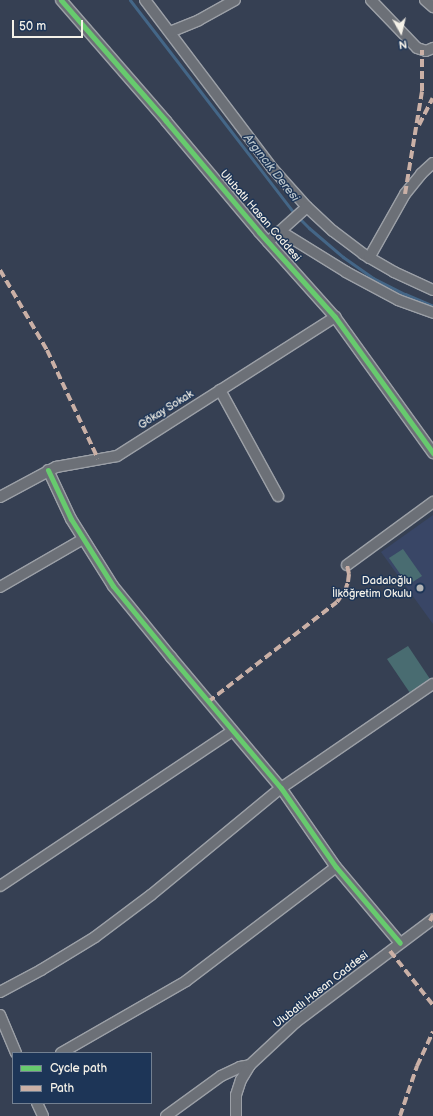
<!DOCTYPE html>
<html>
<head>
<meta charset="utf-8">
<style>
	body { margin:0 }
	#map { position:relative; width:433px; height:1116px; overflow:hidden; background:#364053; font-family:"Balsamiq Sans",sans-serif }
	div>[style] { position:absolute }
	.built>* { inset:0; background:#394666 }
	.green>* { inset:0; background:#496c71 }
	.stream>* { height:3px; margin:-1.5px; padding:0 1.5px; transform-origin:1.5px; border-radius:1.5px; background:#446687 }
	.roads { filter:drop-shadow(1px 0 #9ca0a7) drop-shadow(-1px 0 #9ca0a7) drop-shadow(0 1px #9ca0a7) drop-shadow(0 -1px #9ca0a7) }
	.minor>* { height:10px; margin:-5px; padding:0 5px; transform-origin:5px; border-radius:5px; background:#6c7077 }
	.quiet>* { height:4px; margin-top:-2px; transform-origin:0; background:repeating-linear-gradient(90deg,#cab0a6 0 8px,transparent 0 12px) }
	.cycleway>* { height:5px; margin:-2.5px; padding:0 2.5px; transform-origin:2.5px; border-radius:2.5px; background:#67ca6e }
	.dots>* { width:11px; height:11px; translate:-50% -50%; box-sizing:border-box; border:2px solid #1d3557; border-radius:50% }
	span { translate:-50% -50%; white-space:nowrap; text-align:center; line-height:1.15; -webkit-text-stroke:3px #1d3557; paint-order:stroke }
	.street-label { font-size:11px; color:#f4f1e8 }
	.poi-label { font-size:11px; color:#f4f1e8 }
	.right { translate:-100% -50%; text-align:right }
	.water-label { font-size:12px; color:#b7c2c8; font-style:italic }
	.legend { position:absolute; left:12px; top:1052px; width:140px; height:52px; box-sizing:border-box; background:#1d3557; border:1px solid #738091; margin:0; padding:5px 7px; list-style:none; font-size:12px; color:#f4f1e8 }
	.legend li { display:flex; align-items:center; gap:8px; height:20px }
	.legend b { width:20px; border:1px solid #738091 }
	.north { position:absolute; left:381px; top:12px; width:40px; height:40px; -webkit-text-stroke:3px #1d3557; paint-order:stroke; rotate:172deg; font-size:11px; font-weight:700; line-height:16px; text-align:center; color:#f4f1e8 }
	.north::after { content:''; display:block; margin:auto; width:14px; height:18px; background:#f4f1e8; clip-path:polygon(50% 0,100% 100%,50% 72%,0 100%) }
	.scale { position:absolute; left:12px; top:20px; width:71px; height:18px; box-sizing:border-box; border:2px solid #f4f1e8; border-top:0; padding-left:5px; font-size:12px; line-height:14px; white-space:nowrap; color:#f4f1e8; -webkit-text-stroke:3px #1d3557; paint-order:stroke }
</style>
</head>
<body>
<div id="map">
	<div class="built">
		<div style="clip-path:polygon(433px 515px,433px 624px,381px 552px)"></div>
	</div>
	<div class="green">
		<div style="clip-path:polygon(403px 549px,422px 576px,408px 585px,389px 558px)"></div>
		<div style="clip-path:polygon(408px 646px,430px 679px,410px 693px,387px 659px)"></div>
	</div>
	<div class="stream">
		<div style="left:130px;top:0;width:267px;rotate:52.4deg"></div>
		<div style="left:293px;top:212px;width:23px;rotate:45deg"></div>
		<div style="left:309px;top:228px;width:45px;rotate:40.5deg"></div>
		<div style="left:343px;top:257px;width:37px;rotate:35deg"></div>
		<div style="left:373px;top:278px;width:36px;rotate:27deg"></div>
		<div style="left:405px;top:294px;width:30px;rotate:23deg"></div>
	</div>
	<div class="roads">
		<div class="minor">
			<div style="left:61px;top:0;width:160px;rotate:49deg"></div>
			<div style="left:166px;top:121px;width:145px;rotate:50deg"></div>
			<div style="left:259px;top:232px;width:114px;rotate:48.2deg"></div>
			<div style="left:335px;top:317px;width:168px;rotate:54.2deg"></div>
			<div style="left:145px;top:0;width:212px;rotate:52.9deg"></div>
			<div style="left:273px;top:169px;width:51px;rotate:48.2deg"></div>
			<div style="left:307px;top:207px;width:35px;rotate:43deg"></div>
			<div style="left:333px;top:231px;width:38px;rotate:37deg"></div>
			<div style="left:363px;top:254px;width:36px;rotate:30deg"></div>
			<div style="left:394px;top:272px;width:43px;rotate:24.8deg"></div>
			<div style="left:371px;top:0;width:66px;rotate:46.2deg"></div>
			<div style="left:417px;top:48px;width:9px;rotate:18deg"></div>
			<div style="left:426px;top:51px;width:8px;rotate:-23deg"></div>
			<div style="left:425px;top:0;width:11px;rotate:41deg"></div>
			<div style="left:170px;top:32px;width:31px;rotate:-22deg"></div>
			<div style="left:199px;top:20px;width:41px;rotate:-29.1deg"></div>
			<div style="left:280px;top:231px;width:78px;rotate:31.8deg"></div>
			<div style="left:346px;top:272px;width:59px;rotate:28.3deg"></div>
			<div style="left:398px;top:300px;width:37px;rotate:20deg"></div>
			<div style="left:268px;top:242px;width:52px;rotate:-41.9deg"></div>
			<div style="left:369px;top:258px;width:73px;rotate:-60.6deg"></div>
			<div style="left:405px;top:194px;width:26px;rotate:-51deg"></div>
			<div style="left:421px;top:174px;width:16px;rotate:-43deg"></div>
			<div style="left:220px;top:390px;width:121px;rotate:61.3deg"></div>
			<div style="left:48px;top:470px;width:54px;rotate:64.9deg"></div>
			<div style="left:71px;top:519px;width:79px;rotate:57.9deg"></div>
			<div style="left:113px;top:586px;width:92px;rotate:50.8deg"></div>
			<div style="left:171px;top:657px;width:171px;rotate:50deg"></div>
			<div style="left:281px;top:788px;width:96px;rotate:55.2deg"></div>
			<div style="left:336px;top:867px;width:99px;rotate:49.9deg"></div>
			<div style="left:0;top:497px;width:64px;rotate:-28.2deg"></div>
			<div style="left:56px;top:467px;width:62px;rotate:-10.2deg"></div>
			<div style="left:117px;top:456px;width:259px;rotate:-32.5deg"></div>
			<div style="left:347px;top:565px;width:107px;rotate:-36.2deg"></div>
			<div style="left:0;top:587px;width:96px;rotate:-30deg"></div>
			<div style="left:0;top:886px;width:279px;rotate:-33.7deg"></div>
			<div style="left:0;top:992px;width:47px;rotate:-28.2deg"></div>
			<div style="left:41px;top:970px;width:63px;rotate:-31.4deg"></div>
			<div style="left:95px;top:937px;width:70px;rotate:-36.9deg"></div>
			<div style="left:151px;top:895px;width:168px;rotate:-39.5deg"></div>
			<div style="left:281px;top:788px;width:184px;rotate:-34.4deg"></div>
			<div style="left:0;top:1015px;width:41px;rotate:67.2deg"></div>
			<div style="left:61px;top:1053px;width:144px;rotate:-29.9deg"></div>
			<div style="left:186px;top:981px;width:188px;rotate:-37.2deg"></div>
			<div style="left:37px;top:1103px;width:14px;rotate:65deg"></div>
			<div style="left:166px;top:1116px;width:68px;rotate:-36deg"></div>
			<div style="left:221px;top:1076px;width:21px;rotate:-25deg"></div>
			<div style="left:240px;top:1067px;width:10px;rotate:-11deg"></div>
			<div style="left:236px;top:1116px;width:21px;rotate:-90deg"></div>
			<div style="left:236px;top:1095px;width:16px;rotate:-72deg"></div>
			<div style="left:241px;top:1080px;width:17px;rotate:-59deg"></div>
			<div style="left:250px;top:1065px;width:63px;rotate:-43.1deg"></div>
			<div style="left:296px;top:1022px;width:171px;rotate:-36.9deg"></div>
		</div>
	</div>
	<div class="quiet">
		<div style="left:419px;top:125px;width:30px;rotate:-63deg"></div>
		<div style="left:405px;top:194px;width:104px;rotate:-80.6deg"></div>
		<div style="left:422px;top:91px;width:41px;rotate:-90deg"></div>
		<div style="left:0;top:270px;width:93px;rotate:59.6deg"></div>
		<div style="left:47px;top:350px;width:120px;rotate:64.9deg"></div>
		<div style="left:208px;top:702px;width:163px;rotate:-37.8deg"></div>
		<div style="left:337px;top:602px;width:14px;rotate:-54deg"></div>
		<div style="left:345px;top:591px;width:9px;rotate:-72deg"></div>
		<div style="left:348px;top:582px;width:8px;rotate:-83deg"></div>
		<div style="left:349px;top:574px;width:9px;rotate:-103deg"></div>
		<div style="left:430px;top:921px;width:7px;rotate:-63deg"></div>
		<div style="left:390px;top:951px;width:69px;rotate:51.5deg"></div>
		<div style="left:400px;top:1116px;width:53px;rotate:-71.2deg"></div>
		<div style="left:417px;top:1066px;width:38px;rotate:-65deg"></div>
	</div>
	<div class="cycleway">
		<div style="left:61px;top:0;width:160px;rotate:49deg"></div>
		<div style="left:166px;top:121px;width:145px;rotate:50deg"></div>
		<div style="left:259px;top:232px;width:114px;rotate:48.2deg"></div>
		<div style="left:335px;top:317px;width:168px;rotate:54.2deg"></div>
		<div style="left:48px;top:470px;width:54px;rotate:64.9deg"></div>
		<div style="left:71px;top:519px;width:79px;rotate:57.9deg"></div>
		<div style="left:113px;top:586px;width:92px;rotate:50.8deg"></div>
		<div style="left:171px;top:657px;width:171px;rotate:50deg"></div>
		<div style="left:281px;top:788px;width:96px;rotate:55.2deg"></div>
		<div style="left:336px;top:867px;width:99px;rotate:49.9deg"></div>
	</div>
	<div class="dots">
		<div style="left:420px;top:588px;background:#b2b3b4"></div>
	</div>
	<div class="street-label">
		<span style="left:260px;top:216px;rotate:49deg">Ulubatlı Hasan Caddesi</span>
		<span style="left:166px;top:410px;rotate:-32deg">Gökay Sokak</span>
		<span style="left:321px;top:990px;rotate:-38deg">Ulubatlı Hasan Caddesi</span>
	</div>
	<div class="poi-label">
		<span class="right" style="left:412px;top:588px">Dadaloğlu<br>İlköğretim Okulu</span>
	</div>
	<div class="water-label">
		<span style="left:271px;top:168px;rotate:52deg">Argıncık Deresi</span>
	</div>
	<ul class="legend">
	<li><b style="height:5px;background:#67ca6e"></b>Cycle path</li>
	<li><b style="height:5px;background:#cab0a6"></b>Path</li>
	</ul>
	<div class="north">N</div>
	<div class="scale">50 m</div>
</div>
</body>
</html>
